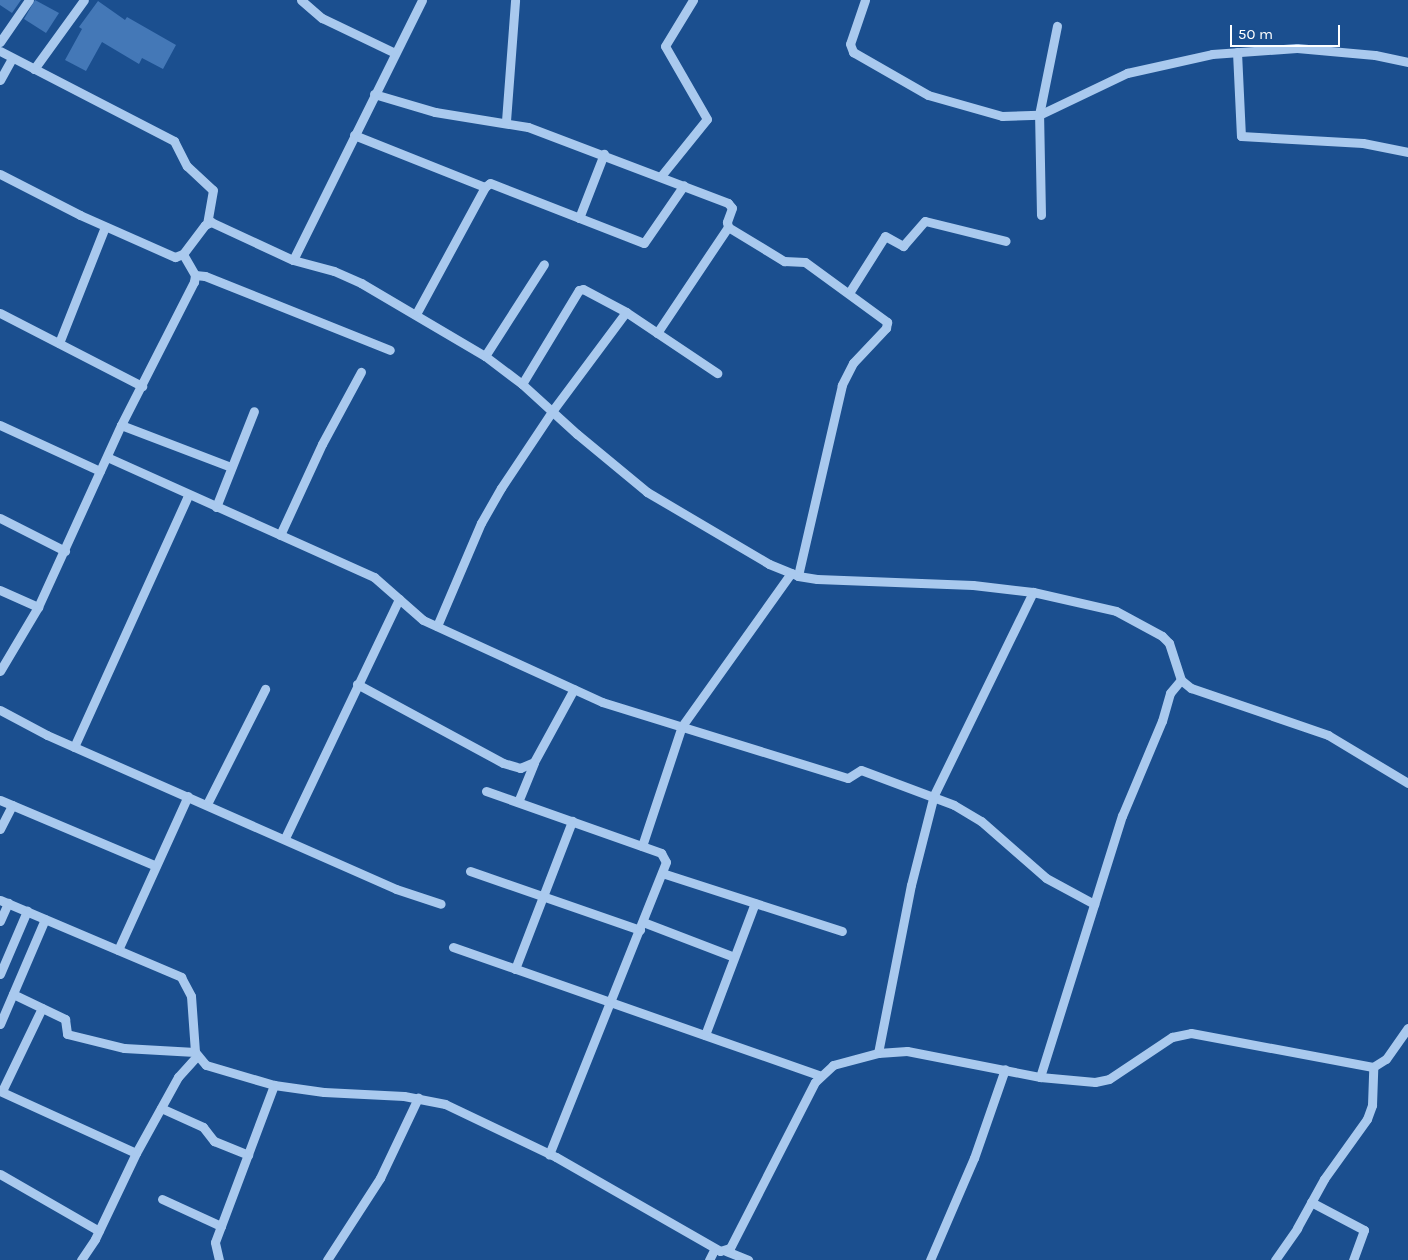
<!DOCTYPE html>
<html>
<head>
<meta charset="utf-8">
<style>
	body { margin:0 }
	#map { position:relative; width:1408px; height:1260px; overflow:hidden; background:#1b4f8f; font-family:Karla,sans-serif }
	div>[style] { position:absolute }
	.building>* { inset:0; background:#4478b7 }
	.minor>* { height:9px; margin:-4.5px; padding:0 4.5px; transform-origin:4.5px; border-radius:4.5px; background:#a9c9ee }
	span { translate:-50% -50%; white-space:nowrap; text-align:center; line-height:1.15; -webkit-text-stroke:4.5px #1b4f8f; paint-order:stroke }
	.scale { position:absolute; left:1230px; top:25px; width:110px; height:22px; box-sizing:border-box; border:2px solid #fff; border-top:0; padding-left:6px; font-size:15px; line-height:18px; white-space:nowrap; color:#fff; -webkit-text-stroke:4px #1b4f8f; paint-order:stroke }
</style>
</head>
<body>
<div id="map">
	<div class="building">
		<div style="clip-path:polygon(0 0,21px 0,12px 13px,0 5px)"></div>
		<div style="clip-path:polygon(35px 0,59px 13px,46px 33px,24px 19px)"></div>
		<div style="clip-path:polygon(98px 1px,125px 20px,127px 17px,176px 45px,163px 69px,142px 58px,139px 64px,102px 42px,86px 71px,65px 60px,82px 29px,79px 27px)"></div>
	</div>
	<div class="minor">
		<div style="left:301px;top:0;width:28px;rotate:41deg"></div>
		<div style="left:322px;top:18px;width:81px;rotate:25.6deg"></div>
		<div style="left:865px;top:0;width:46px;rotate:108.8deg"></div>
		<div style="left:850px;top:44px;width:9px;rotate:69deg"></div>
		<div style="left:853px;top:52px;width:86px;rotate:29.8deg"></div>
		<div style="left:928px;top:95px;width:77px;rotate:15.8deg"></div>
		<div style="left:1002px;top:116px;width:37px;rotate:-2deg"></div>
		<div style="left:1039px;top:115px;width:98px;rotate:-25.5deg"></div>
		<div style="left:1127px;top:73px;width:87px;rotate:-12.6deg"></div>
		<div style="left:1212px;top:54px;width:85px;rotate:-4deg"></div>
		<div style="left:1297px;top:48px;width:78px;rotate:5.1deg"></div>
		<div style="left:1375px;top:55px;width:34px;rotate:12deg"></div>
		<div style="left:0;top:42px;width:51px;rotate:-55.4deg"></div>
		<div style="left:0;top:51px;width:196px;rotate:27.3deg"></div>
		<div style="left:174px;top:141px;width:28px;rotate:63deg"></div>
		<div style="left:187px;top:166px;width:35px;rotate:43deg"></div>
		<div style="left:213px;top:190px;width:34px;rotate:100deg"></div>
		<div style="left:1237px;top:52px;width:84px;rotate:87.3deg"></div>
		<div style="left:1241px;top:136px;width:122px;rotate:3.3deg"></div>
		<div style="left:1363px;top:143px;width:46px;rotate:11.3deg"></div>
		<div style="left:34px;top:69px;width:85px;rotate:-54.1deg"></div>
		<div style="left:0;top:80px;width:25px;rotate:-61deg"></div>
		<div style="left:374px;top:94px;width:64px;rotate:16.4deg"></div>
		<div style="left:435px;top:112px;width:94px;rotate:9.2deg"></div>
		<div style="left:528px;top:127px;width:214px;rotate:20.8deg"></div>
		<div style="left:728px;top:203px;width:6px;rotate:51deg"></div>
		<div style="left:732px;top:208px;width:15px;rotate:110deg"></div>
		<div style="left:727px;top:222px;width:5px;rotate:79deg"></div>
		<div style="left:728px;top:227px;width:66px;rotate:31.3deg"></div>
		<div style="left:784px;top:261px;width:21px;rotate:3deg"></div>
		<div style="left:805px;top:262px;width:102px;rotate:36.2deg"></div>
		<div style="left:887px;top:322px;width:6px;rotate:99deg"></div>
		<div style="left:886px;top:328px;width:48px;rotate:133.3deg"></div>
		<div style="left:853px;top:363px;width:25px;rotate:117deg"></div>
		<div style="left:842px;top:385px;width:196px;rotate:103deg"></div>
		<div style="left:506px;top:121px;width:121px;rotate:-85.7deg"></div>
		<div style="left:354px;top:135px;width:141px;rotate:21.7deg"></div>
		<div style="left:0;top:174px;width:90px;rotate:27.1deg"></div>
		<div style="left:80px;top:215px;width:104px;rotate:23.9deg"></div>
		<div style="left:175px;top:257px;width:9px;rotate:-21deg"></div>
		<div style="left:183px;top:254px;width:36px;rotate:-53deg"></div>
		<div style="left:205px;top:225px;width:7px;rotate:-27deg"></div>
		<div style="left:211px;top:222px;width:90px;rotate:24.9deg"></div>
		<div style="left:293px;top:260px;width:42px;rotate:15deg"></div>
		<div style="left:334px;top:271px;width:30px;rotate:24deg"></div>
		<div style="left:361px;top:283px;width:144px;rotate:30.5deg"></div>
		<div style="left:485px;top:356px;width:46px;rotate:37.1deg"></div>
		<div style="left:522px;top:384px;width:74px;rotate:42.3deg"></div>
		<div style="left:577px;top:434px;width:91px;rotate:39.6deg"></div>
		<div style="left:647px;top:492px;width:142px;rotate:30.5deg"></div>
		<div style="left:769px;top:564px;width:31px;rotate:22deg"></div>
		<div style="left:798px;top:576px;width:19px;rotate:9deg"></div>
		<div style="left:817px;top:579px;width:156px;rotate:2.2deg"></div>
		<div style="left:973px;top:585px;width:60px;rotate:6.7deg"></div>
		<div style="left:1033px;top:592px;width:85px;rotate:12.9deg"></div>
		<div style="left:1116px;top:611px;width:52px;rotate:28.5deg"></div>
		<div style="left:1162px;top:636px;width:10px;rotate:45deg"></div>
		<div style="left:1169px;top:643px;width:39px;rotate:72deg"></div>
		<div style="left:1181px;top:680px;width:13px;rotate:39deg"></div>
		<div style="left:1191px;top:688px;width:145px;rotate:18.9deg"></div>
		<div style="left:1328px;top:735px;width:93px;rotate:31deg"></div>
		<div style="left:661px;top:176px;width:73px;rotate:-51.1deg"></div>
		<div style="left:707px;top:119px;width:84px;rotate:-119.9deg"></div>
		<div style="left:665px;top:46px;width:54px;rotate:-58.7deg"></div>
		<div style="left:1041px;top:215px;width:100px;rotate:-91.1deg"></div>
		<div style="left:1039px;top:115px;width:91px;rotate:-78.6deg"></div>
		<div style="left:579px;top:218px;width:69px;rotate:-68.7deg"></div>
		<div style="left:293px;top:260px;width:290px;rotate:-63.6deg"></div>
		<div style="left:195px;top:275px;width:10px;rotate:6deg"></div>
		<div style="left:205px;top:276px;width:199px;rotate:21.8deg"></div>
		<div style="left:849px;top:293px;width:67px;rotate:-57.7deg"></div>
		<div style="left:885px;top:236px;width:21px;rotate:29deg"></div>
		<div style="left:903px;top:246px;width:33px;rotate:-49deg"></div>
		<div style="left:925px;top:221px;width:83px;rotate:13.9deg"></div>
		<div style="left:0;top:313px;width:160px;rotate:27.2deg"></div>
		<div style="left:416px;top:314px;width:145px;rotate:-61.5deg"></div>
		<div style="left:485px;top:187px;width:6px;rotate:-39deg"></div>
		<div style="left:490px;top:183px;width:165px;rotate:21.3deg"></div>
		<div style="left:644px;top:243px;width:70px;rotate:-55.4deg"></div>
		<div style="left:657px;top:333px;width:128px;rotate:-56.2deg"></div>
		<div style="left:59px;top:343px;width:125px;rotate:-68.4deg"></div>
		<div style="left:485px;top:356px;width:109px;rotate:-57.3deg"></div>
		<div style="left:522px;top:384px;width:110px;rotate:-58.8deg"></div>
		<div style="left:579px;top:290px;width:4px;rotate:-14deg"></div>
		<div style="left:583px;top:289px;width:49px;rotate:28.1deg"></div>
		<div style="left:626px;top:312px;width:110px;rotate:33.8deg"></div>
		<div style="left:0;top:425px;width:110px;rotate:24.7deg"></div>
		<div style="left:121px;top:425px;width:118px;rotate:20.9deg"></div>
		<div style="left:107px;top:457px;width:293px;rotate:24.2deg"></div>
		<div style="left:374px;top:577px;width:65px;rotate:41.3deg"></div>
		<div style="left:423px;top:620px;width:197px;rotate:24.6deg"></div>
		<div style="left:602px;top:702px;width:257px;rotate:17.2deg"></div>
		<div style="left:848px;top:778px;width:15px;rotate:-32deg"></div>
		<div style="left:861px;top:770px;width:99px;rotate:20.6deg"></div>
		<div style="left:954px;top:805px;width:31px;rotate:31deg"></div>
		<div style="left:981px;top:821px;width:86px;rotate:41.2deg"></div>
		<div style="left:1046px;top:878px;width:55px;rotate:28.4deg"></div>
		<div style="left:216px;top:507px;width:103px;rotate:-68.4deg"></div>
		<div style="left:0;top:518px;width:73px;rotate:26.9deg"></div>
		<div style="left:280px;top:535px;width:100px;rotate:-65.2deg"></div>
		<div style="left:322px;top:444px;width:82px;rotate:-61.6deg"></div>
		<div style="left:0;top:590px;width:42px;rotate:24.1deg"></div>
		<div style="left:437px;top:626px;width:112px;rotate:-66.9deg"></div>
		<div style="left:481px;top:523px;width:40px;rotate:-60.3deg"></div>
		<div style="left:501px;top:488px;width:94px;rotate:-56.3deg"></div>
		<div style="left:553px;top:410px;width:122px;rotate:-53.3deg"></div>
		<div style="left:0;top:671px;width:74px;rotate:-59.3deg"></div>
		<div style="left:38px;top:607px;width:200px;rotate:-65.5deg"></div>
		<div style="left:121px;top:425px;width:161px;rotate:-63deg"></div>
		<div style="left:194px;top:282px;width:7px;rotate:-82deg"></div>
		<div style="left:195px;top:275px;width:24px;rotate:-120deg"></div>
		<div style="left:357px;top:684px;width:166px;rotate:28.4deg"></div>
		<div style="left:503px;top:763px;width:18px;rotate:16deg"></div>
		<div style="left:520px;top:768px;width:15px;rotate:-23deg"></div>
		<div style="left:534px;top:762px;width:83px;rotate:-61.3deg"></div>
		<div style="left:0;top:710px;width:53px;rotate:28deg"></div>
		<div style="left:47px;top:735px;width:381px;rotate:23.8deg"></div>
		<div style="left:396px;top:889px;width:47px;rotate:18.4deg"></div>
		<div style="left:74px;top:747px;width:276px;rotate:-65.6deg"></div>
		<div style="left:486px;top:791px;width:186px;rotate:19.5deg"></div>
		<div style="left:661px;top:853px;width:10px;rotate:61deg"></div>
		<div style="left:666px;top:862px;width:315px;rotate:111.8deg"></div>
		<div style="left:0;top:800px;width:169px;rotate:22.9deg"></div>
		<div style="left:518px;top:802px;width:42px;rotate:-67.7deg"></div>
		<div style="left:207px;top:804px;width:129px;rotate:-63.2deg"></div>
		<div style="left:0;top:829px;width:27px;rotate:-63deg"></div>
		<div style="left:285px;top:838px;width:265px;rotate:-64.5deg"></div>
		<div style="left:642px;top:846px;width:126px;rotate:-71.6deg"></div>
		<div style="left:682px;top:726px;width:188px;rotate:-54.5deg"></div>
		<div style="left:470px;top:871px;width:180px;rotate:19.1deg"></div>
		<div style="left:662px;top:873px;width:189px;rotate:17.9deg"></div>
		<div style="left:0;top:900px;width:197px;rotate:23deg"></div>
		<div style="left:181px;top:977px;width:21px;rotate:62deg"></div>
		<div style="left:191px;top:996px;width:56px;rotate:85.9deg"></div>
		<div style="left:195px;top:1052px;width:17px;rotate:50deg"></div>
		<div style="left:206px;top:1065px;width:71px;rotate:16.4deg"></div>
		<div style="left:274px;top:1085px;width:50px;rotate:8deg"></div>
		<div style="left:324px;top:1092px;width:80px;rotate:2.9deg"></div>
		<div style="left:404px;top:1096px;width:42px;rotate:11deg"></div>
		<div style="left:445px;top:1104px;width:123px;rotate:25.5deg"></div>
		<div style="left:556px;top:1157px;width:189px;rotate:29.8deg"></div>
		<div style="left:720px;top:1251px;width:10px;rotate:-17deg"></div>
		<div style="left:730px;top:1248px;width:186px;rotate:-62.9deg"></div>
		<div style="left:815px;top:1082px;width:25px;rotate:-43deg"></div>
		<div style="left:833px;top:1065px;width:47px;rotate:-14.9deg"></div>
		<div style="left:878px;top:1053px;width:29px;rotate:-4deg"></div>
		<div style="left:907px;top:1051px;width:136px;rotate:11.1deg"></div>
		<div style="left:1040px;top:1077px;width:55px;rotate:5.2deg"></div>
		<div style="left:1095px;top:1082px;width:14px;rotate:-12deg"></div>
		<div style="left:1109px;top:1079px;width:76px;rotate:-33.7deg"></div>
		<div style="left:1172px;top:1037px;width:19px;rotate:-12deg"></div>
		<div style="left:1191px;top:1033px;width:185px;rotate:10.6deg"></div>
		<div style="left:1373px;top:1067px;width:15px;rotate:-32deg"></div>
		<div style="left:1386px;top:1059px;width:38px;rotate:-55deg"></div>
		<div style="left:0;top:921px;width:20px;rotate:-66deg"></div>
		<div style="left:643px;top:922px;width:97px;rotate:21deg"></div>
		<div style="left:453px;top:947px;width:388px;rotate:19.3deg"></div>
		<div style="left:118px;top:950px;width:169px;rotate:-65.6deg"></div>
		<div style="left:515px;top:969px;width:159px;rotate:-68.9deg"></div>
		<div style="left:0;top:974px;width:69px;rotate:-66.8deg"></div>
		<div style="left:13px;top:994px;width:58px;rotate:25.7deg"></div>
		<div style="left:65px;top:1019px;width:15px;rotate:82deg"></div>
		<div style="left:67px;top:1034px;width:59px;rotate:13.8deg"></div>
		<div style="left:124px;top:1048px;width:71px;rotate:3.2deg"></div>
		<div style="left:0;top:1024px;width:114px;rotate:-66.8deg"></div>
		<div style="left:705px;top:1035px;width:141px;rotate:-69.3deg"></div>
		<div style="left:878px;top:1053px;width:171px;rotate:-78.9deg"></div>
		<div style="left:911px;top:885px;width:93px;rotate:-75.7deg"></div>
		<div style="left:934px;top:795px;width:226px;rotate:-64deg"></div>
		<div style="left:1040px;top:1077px;width:274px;rotate:-72.6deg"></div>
		<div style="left:1122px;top:816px;width:103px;rotate:-67.2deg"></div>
		<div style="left:1162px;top:721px;width:29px;rotate:-74deg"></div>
		<div style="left:1170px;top:693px;width:17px;rotate:-50deg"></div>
		<div style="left:0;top:1091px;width:149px;rotate:24.5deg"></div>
		<div style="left:2px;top:1091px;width:92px;rotate:-64.3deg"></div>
		<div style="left:161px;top:1108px;width:46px;rotate:24.3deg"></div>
		<div style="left:203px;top:1127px;width:18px;rotate:52deg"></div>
		<div style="left:214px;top:1141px;width:37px;rotate:22deg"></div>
		<div style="left:0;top:1174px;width:114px;rotate:29.9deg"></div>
		<div style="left:162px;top:1199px;width:65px;rotate:24.6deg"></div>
		<div style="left:1311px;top:1202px;width:60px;rotate:27.8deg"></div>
		<div style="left:1364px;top:1230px;width:32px;rotate:110deg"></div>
		<div style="left:726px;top:1251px;width:24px;rotate:22deg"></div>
		<div style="left:81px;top:1260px;width:25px;rotate:-56deg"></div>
		<div style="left:95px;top:1239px;width:95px;rotate:-64.5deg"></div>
		<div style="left:136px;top:1153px;width:87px;rotate:-61.1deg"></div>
		<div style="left:178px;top:1077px;width:27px;rotate:-48deg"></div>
		<div style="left:219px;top:1260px;width:18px;rotate:-103deg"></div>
		<div style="left:215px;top:1242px;width:168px;rotate:-69.4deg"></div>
		<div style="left:327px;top:1260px;width:98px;rotate:-57.1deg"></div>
		<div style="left:380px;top:1178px;width:89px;rotate:-64.6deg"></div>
		<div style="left:709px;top:1260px;width:13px;rotate:-63deg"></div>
		<div style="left:930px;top:1260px;width:111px;rotate:-66.7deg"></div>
		<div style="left:974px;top:1158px;width:94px;rotate:-70.8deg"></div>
		<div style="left:1275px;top:1260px;width:39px;rotate:-55deg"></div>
		<div style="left:1297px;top:1228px;width:56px;rotate:-61.1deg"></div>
		<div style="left:1324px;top:1179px;width:74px;rotate:-54.4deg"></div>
		<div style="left:1367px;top:1119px;width:15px;rotate:-70deg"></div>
		<div style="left:1372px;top:1105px;width:38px;rotate:-88deg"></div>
	</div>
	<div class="scale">50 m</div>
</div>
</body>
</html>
